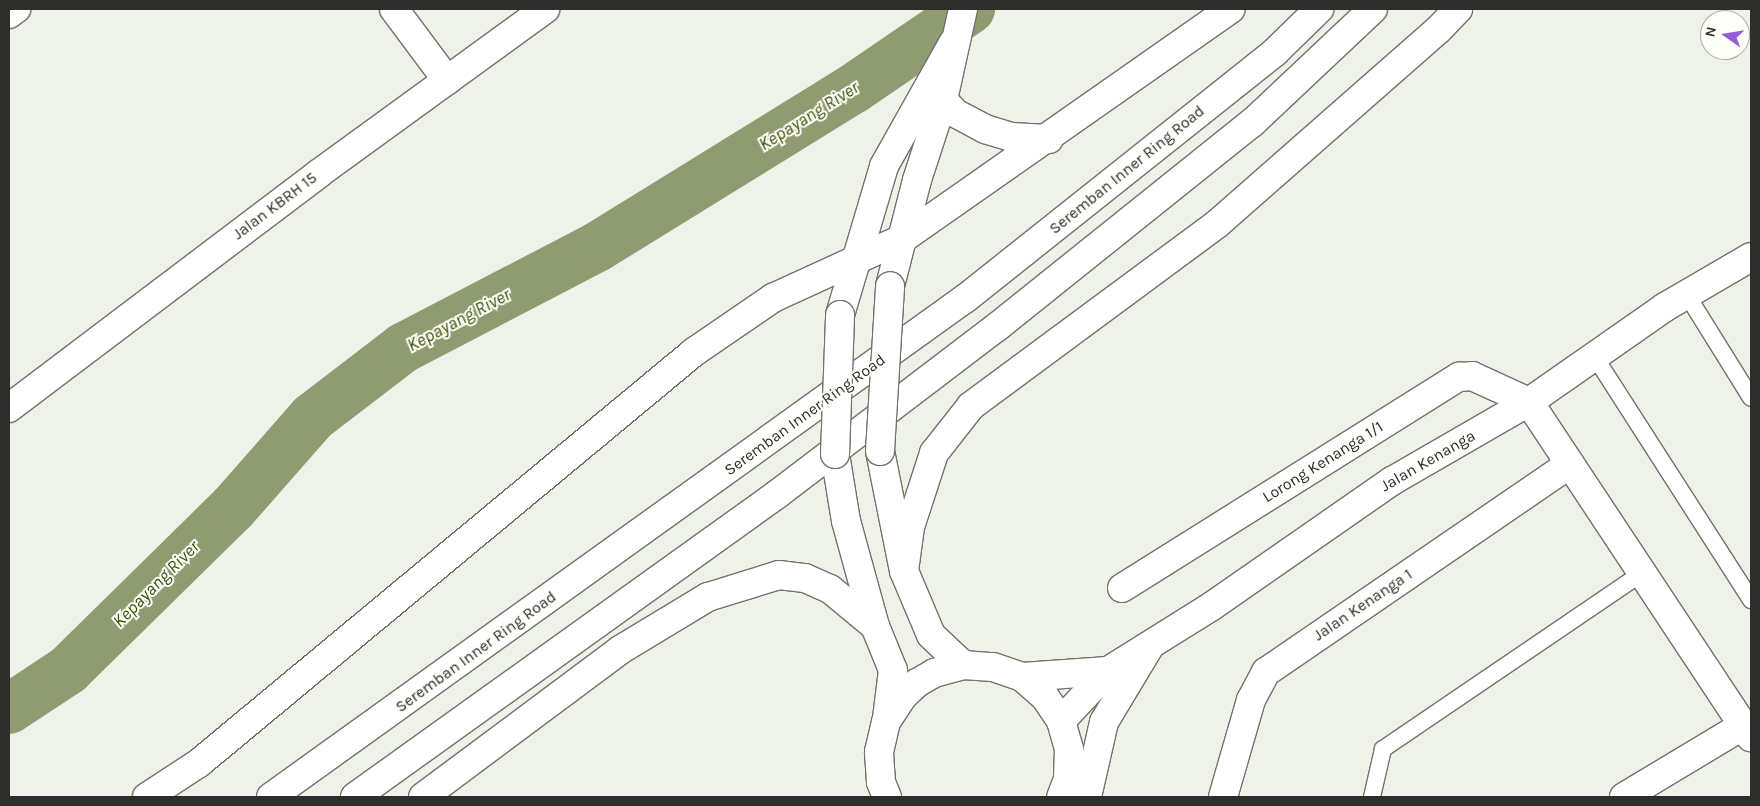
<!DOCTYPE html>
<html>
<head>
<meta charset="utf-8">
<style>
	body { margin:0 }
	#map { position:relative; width:1760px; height:806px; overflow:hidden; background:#eff2e8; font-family:Karla,sans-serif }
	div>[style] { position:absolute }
	.river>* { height:50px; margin:-25px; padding:0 25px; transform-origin:25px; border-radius:25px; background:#8f9b71 }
	.roads { filter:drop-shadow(1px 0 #71736b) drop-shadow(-1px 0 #71736b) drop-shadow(0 1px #71736b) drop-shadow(0 -1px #71736b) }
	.lane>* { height:16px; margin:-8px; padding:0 8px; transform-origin:8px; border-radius:8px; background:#fff }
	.street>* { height:28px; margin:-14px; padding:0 14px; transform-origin:14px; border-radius:14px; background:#fff }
	.secondary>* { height:28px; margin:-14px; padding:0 14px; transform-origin:14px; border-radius:14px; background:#fff }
	.primary>* { height:28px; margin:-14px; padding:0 14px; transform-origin:14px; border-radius:14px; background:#fff }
	.bridges { filter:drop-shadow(1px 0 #71736b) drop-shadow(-1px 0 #71736b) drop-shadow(0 1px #71736b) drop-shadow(0 -1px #71736b) }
	.secondary-bridge>* { height:28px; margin:-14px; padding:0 14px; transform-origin:14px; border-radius:14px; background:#fff }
	span { translate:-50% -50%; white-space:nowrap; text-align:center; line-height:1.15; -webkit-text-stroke:4px #fdfff9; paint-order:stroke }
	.street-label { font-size:16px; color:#2d2e2b }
	.water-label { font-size:18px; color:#3f4d05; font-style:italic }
	.frame { position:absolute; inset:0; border:10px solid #2d2e2b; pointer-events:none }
	.north { position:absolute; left:1700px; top:10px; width:50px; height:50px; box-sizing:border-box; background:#fdfff9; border:1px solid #aaaba7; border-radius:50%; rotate:283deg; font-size:14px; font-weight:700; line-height:20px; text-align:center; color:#2d2e2b }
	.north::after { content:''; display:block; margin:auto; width:18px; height:22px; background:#925dd6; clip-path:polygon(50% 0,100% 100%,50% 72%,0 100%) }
</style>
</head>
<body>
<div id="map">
	<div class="river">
		<div style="left:9px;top:709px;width:71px;rotate:-33.5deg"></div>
		<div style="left:68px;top:670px;width:231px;rotate:-44.5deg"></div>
		<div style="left:233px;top:508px;width:121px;rotate:-48.7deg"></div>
		<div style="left:313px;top:417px;width:113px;rotate:-37.5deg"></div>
		<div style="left:403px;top:348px;width:219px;rotate:-27.5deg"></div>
		<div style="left:597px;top:247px;width:301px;rotate:-31.7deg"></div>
		<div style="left:853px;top:89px;width:142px;rotate:-34.4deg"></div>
	</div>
	<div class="roads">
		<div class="lane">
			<div style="left:1687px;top:295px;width:121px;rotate:58.1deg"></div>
			<div style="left:1595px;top:357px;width:289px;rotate:57.3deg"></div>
			<div style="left:1372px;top:797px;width:49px;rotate:-77.1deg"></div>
			<div style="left:1383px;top:749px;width:313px;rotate:-34.2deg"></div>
		</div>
		<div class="street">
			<div style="left:394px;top:9px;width:89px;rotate:53.3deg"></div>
			<div style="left:9px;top:14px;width:9px;rotate:-36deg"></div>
			<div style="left:9px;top:408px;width:388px;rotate:-37.1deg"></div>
			<div style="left:318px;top:174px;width:281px;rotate:-36deg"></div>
			<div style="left:1122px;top:588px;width:398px;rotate:-32.1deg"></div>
			<div style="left:1459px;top:377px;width:13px;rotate:-4deg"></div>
			<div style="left:1472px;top:376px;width:63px;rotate:24.5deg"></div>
			<div style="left:1529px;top:402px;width:402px;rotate:56.5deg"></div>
			<div style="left:1022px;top:677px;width:86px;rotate:-4deg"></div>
			<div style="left:1061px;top:721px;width:69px;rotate:-46.8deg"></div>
			<div style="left:1108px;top:671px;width:123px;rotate:-32deg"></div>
			<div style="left:1212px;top:606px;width:219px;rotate:-34.8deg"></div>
			<div style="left:1392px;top:481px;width:158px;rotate:-30deg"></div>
			<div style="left:1529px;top:402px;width:166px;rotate:-34.9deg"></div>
			<div style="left:1665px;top:307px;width:99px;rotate:-30.2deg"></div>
			<div style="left:1223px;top:797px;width:101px;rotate:-73.9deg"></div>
			<div style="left:1251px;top:700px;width:32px;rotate:-62deg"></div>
			<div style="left:1266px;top:672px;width:368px;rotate:-34.4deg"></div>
			<div style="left:1624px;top:797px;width:140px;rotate:-31deg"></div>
		</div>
		<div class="secondary">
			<div style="left:890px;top:286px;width:109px;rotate:-75.7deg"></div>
			<div style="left:917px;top:180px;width:84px;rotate:-72deg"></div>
			<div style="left:943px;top:100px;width:93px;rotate:-77.6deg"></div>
			<div style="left:840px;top:315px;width:155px;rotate:-73.5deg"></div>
			<div style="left:884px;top:166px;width:141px;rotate:-60.7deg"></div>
			<div style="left:880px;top:451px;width:122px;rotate:78.7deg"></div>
			<div style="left:904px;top:571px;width:69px;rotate:67.1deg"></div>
			<div style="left:931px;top:635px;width:44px;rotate:43.2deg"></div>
			<div style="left:835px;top:454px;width:68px;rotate:80.7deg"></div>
			<div style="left:846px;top:521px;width:109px;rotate:74.6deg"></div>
			<div style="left:875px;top:626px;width:48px;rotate:67.8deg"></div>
			<div style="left:893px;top:670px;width:48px;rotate:97.1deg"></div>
			<div style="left:887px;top:797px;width:16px;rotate:-112deg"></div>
			<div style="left:881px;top:782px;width:30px;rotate:-94deg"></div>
			<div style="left:879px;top:752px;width:31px;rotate:-77deg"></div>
			<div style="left:886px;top:722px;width:31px;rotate:-57deg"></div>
			<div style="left:903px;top:696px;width:19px;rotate:-43deg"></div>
			<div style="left:917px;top:683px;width:20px;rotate:-30deg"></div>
			<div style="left:934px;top:673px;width:30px;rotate:-15deg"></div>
			<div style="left:963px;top:665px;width:30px;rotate:4deg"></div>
			<div style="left:993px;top:667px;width:31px;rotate:19deg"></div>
			<div style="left:1022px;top:677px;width:30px;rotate:41deg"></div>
			<div style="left:1045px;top:697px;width:29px;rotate:56deg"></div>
			<div style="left:1061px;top:721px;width:29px;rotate:74deg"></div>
			<div style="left:1069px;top:749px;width:30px;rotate:92deg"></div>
			<div style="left:1068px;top:779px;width:19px;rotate:111deg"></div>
			<div style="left:1087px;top:797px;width:77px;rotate:-77.2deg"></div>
			<div style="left:1104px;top:722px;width:87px;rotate:-59deg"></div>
		</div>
		<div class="primary">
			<div style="left:943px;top:100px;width:18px;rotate:47deg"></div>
			<div style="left:955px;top:113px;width:34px;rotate:28deg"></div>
			<div style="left:985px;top:129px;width:27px;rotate:17deg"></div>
			<div style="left:1011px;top:137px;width:38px;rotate:3deg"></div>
			<div style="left:904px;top:571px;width:44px;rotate:-82.2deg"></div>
			<div style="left:910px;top:527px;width:78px;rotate:-72deg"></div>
			<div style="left:934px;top:453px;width:60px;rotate:-51.8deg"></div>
			<div style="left:971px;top:406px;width:306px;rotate:-36.5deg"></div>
			<div style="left:1217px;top:224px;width:294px;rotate:-41.3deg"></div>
			<div style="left:1438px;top:30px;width:29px;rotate:-46deg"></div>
			<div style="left:147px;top:797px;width:62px;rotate:-33.2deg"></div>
			<div style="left:199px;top:763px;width:643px;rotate:-39.7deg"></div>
			<div style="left:694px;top:352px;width:96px;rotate:-34.4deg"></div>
			<div style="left:773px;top:298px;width:142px;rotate:-24.6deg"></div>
			<div style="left:902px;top:239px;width:401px;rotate:-35deg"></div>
			<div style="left:271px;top:797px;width:856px;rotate:-35.68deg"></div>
			<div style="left:966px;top:298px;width:395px;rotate:-38.5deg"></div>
			<div style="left:1275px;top:52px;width:62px;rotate:-44.3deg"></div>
			<div style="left:355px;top:797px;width:522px;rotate:-35.64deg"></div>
			<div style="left:779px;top:493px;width:274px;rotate:-37.3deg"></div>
			<div style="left:997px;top:327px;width:327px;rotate:-38.7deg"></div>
			<div style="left:1252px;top:123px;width:166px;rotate:-43.3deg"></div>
			<div style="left:423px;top:797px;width:246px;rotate:-36.7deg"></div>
			<div style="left:620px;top:650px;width:103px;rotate:-31.1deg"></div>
			<div style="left:708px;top:597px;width:74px;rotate:-17.2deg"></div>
			<div style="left:779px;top:575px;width:26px;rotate:7deg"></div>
			<div style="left:805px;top:578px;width:27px;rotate:24deg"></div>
			<div style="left:830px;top:589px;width:58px;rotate:39.4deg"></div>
		</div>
	</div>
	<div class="bridges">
		<div class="secondary-bridge">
			<div style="left:880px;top:451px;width:165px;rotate:-86.5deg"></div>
			<div style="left:835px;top:454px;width:139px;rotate:-87.9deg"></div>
		</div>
	</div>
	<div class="street-label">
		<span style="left:1127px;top:170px;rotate:-39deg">Seremban Inner Ring Road</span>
		<span style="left:275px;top:206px;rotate:-37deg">Jalan KBRH 15</span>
		<span style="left:805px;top:415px;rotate:-36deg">Seremban Inner Ring Road</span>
		<span style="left:1428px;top:461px;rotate:-30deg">Jalan Kenanga</span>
		<span style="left:1323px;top:462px;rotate:-32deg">Lorong Kenanga 1/1</span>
		<span style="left:1363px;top:605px;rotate:-34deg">Jalan Kenanga 1</span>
		<span style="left:476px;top:652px;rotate:-36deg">Seremban Inner Ring Road</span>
	</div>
	<div class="water-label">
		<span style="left:809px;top:116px;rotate:-32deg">Kepayang River</span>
		<span style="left:459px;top:320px;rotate:-28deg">Kepayang River</span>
		<span style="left:156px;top:584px;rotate:-45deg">Kepayang River</span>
	</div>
	<div class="frame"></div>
	<div class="north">N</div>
</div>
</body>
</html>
